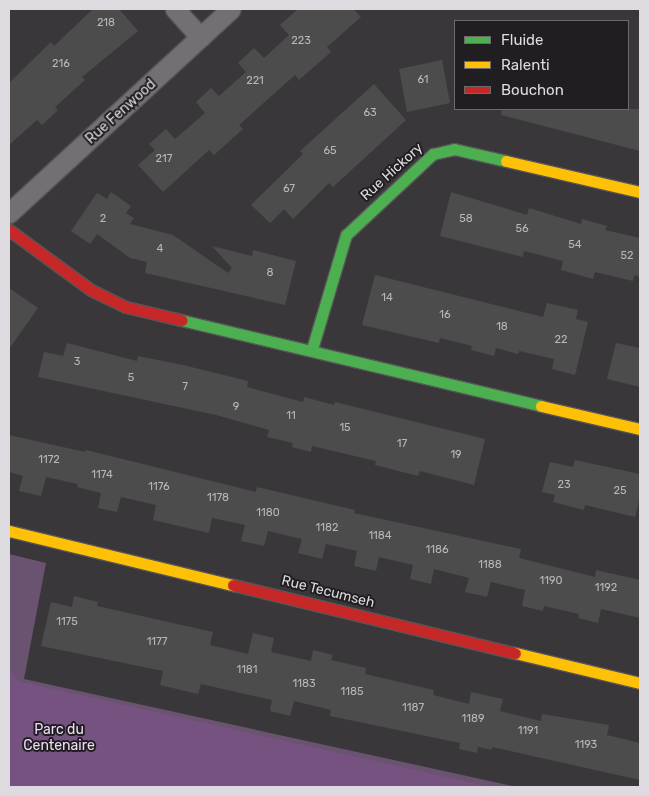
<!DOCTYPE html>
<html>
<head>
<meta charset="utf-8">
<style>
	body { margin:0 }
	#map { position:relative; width:649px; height:796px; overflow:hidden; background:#3a373b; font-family:Rubik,sans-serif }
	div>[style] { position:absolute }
	.green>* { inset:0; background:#6a5371 }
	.forest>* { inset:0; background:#765281 }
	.building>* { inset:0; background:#4c4c4d }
	.roads { filter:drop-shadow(1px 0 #575458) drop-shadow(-1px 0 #575458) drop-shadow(0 1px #575458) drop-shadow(0 -1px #575458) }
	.street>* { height:19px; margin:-9.5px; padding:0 9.5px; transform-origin:9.5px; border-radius:9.5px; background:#727073 }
	.fast>* { height:11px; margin:-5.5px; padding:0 5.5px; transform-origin:5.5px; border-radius:5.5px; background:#4caf50 }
	.slow>* { height:11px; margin:-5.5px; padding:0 5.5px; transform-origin:5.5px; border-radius:5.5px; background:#ffc107 }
	.jam>* { height:11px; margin:-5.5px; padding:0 5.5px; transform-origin:5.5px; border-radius:5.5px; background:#c62828 }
	span { translate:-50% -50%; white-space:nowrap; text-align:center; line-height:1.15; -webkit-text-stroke:4px #201e21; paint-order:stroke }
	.number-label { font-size:11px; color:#bab7bb }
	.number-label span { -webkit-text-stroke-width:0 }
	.street-label { font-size:14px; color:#dedbe0 }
	.park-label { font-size:14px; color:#f0d8f8 }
	.frame { position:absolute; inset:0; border:10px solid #dedbe0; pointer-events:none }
	.legend { position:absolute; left:454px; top:20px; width:175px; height:90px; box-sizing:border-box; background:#201e21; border:1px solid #6c6a6d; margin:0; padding:6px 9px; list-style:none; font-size:15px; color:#dedbe0 }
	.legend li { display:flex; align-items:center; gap:10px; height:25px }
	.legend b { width:25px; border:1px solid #6c6a6d }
</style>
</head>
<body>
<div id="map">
	<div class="green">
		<div style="clip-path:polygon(9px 554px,46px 563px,24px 679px,517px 787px,9px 787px)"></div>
	</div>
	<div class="forest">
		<div style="clip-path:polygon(9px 670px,18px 681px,490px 787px,9px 787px)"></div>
	</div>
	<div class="building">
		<div style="clip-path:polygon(93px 9px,119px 9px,138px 31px,82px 77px,85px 80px,55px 107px,58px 110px,42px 125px,37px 120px,9px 145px,9px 83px,51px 42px,54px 46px)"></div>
		<div style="clip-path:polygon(298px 9px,353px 9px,361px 17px,327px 47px,331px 52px,299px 80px,295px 75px,239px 125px,243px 129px,214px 155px,209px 150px,163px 192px,138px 165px,155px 150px,149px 144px,166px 129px,175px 139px,205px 113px,196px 102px,211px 88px,219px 96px,246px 72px,238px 63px,254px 48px,264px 58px,289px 35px,280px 25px)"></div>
		<div style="clip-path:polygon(442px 60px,450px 103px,407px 112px,399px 69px)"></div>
		<div style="clip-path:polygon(374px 84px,406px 120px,333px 187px,329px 183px,293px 219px,284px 209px,270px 223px,251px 205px,303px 154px,300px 151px)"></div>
		<div style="clip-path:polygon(502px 109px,640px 109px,640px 151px,501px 115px)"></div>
		<div style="clip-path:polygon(111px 192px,131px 206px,126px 213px,134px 218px,130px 224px,173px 235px,228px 273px,232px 268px,212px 246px,252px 256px,253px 250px,296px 261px,285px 305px,145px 273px,147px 262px,130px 258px,97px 234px,90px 244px,71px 231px,97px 193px,107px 199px)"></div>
		<div style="clip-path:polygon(451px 192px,527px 215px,529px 208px,581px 224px,582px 219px,607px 226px,605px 230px,640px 238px,640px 277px,634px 275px,633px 281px,595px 272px,593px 279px,561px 270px,563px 261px,524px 251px,523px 257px,440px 236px)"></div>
		<div style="clip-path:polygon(375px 275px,543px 317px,547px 303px,578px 310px,576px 319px,588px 322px,575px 375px,552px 369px,554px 359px,519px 351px,518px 354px,496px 348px,494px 356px,471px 350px,472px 346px,440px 338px,439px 343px,362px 325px)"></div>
		<div style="clip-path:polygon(9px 288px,38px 308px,9px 349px)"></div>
		<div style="clip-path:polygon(67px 343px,137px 361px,138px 356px,183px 365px,248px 381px,247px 387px,303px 402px,304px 397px,334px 405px,335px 402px,485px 439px,474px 485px,420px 471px,418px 476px,375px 465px,376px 461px,312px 446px,311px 452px,292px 447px,293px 443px,267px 437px,269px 430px,216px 415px,38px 377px,44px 352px,63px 356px)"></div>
		<div style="clip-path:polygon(616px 343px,640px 348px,640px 387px,607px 379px)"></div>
		<div style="clip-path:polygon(9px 435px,85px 452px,86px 450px,256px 492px,257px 487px,355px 510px,354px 513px,521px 549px,519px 558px,595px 577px,596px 570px,640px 580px,640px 618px,601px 609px,598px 623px,578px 618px,579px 614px,544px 606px,543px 611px,522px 606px,525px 590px,491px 582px,487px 597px,465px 592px,469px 578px,434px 569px,431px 584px,410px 579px,413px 565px,379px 557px,376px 571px,354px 566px,357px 551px,326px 544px,322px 559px,298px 553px,302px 539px,268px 531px,264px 546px,241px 541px,245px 525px,212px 518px,209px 533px,153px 520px,156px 505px,121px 497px,117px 512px,98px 508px,101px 493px,77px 487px,78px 484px,46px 477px,41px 496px,19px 491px,23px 476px,9px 472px)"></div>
		<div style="clip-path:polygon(575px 460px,640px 474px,640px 497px,635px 517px,585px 505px,584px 510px,553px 502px,555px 495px,542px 492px,550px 462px,573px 467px)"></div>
		<div style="clip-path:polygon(74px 596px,98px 602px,97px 606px,213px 632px,210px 645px,248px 654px,253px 633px,274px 638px,271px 652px,311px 661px,313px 650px,333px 655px,331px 660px,366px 668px,365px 674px,434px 690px,433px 695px,469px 704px,471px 692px,503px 699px,500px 711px,541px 721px,542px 714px,609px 725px,607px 735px,640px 743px,640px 780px,492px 747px,492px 750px,478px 747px,477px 753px,459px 749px,460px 743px,330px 716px,331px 710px,294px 701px,290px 716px,270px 711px,272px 700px,201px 684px,198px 694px,160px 685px,163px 671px,41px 646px,51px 602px,72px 607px)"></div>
	</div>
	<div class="roads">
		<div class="street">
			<div style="left:175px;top:9px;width:38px;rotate:48deg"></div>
			<div style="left:9px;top:213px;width:301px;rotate:-42.6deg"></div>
		</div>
		<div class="fast">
			<div style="left:181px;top:320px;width:370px;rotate:13.4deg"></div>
			<div style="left:312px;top:349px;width:119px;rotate:-73.4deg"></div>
			<div style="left:346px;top:235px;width:119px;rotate:-43deg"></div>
			<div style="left:433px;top:154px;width:22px;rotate:-13deg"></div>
			<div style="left:454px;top:149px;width:53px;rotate:13deg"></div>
		</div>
		<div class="slow">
			<div style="left:506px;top:161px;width:138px;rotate:13deg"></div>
			<div style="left:541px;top:406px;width:102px;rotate:13.1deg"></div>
			<div style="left:9px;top:531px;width:230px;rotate:13.6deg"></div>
			<div style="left:515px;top:653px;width:129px;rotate:13.5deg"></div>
		</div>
		<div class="jam">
			<div style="left:9px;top:230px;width:102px;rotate:36.2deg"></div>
			<div style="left:91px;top:290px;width:39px;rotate:26deg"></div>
			<div style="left:126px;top:307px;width:57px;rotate:13.3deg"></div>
			<div style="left:233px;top:585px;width:290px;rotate:13.6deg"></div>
		</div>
	</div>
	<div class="number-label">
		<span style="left:106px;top:23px">218</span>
		<span style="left:301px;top:41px">223</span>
		<span style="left:61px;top:64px">216</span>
		<span style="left:423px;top:80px">61</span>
		<span style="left:255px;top:81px">221</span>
		<span style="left:370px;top:113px">63</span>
		<span style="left:330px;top:151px">65</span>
		<span style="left:164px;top:159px">217</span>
		<span style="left:289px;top:189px">67</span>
		<span style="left:103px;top:219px">2</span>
		<span style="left:466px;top:219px">58</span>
		<span style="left:522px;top:229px">56</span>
		<span style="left:575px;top:245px">54</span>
		<span style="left:160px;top:249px">4</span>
		<span style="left:627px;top:256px">52</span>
		<span style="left:270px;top:273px">8</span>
		<span style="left:387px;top:298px">14</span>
		<span style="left:445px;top:315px">16</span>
		<span style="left:502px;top:327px">18</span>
		<span style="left:561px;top:340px">22</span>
		<span style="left:77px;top:362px">3</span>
		<span style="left:131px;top:378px">5</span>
		<span style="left:185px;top:387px">7</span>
		<span style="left:236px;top:407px">9</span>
		<span style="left:291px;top:416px">11</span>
		<span style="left:345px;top:428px">15</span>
		<span style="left:402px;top:444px">17</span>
		<span style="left:456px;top:455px">19</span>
		<span style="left:49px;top:460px">1172</span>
		<span style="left:102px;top:475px">1174</span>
		<span style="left:564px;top:485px">23</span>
		<span style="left:159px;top:487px">1176</span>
		<span style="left:620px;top:491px">25</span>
		<span style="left:218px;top:498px">1178</span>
		<span style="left:268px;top:513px">1180</span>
		<span style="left:327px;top:528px">1182</span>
		<span style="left:380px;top:536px">1184</span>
		<span style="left:437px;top:550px">1186</span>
		<span style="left:490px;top:565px">1188</span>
		<span style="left:551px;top:581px">1190</span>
		<span style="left:606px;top:588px">1192</span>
		<span style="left:67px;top:622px">1175</span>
		<span style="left:157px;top:642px">1177</span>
		<span style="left:247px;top:670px">1181</span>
		<span style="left:304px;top:684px">1183</span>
		<span style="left:352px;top:692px">1185</span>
		<span style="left:413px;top:708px">1187</span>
		<span style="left:473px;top:719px">1189</span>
		<span style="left:528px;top:731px">1191</span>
		<span style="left:586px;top:745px">1193</span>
	</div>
	<div class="street-label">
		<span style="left:121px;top:112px;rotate:-42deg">Rue Fenwood</span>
		<span style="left:392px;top:172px;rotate:-42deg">Rue Hickory</span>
		<span style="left:328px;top:592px;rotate:14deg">Rue Tecumseh</span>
	</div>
	<div class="park-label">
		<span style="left:59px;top:738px">Parc du<br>Centenaire</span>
	</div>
	<div class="frame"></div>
	<ul class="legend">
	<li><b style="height:6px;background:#4caf50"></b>Fluide</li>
	<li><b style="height:6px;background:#ffc107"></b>Ralenti</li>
	<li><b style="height:6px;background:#c62828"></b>Bouchon</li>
	</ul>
</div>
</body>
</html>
